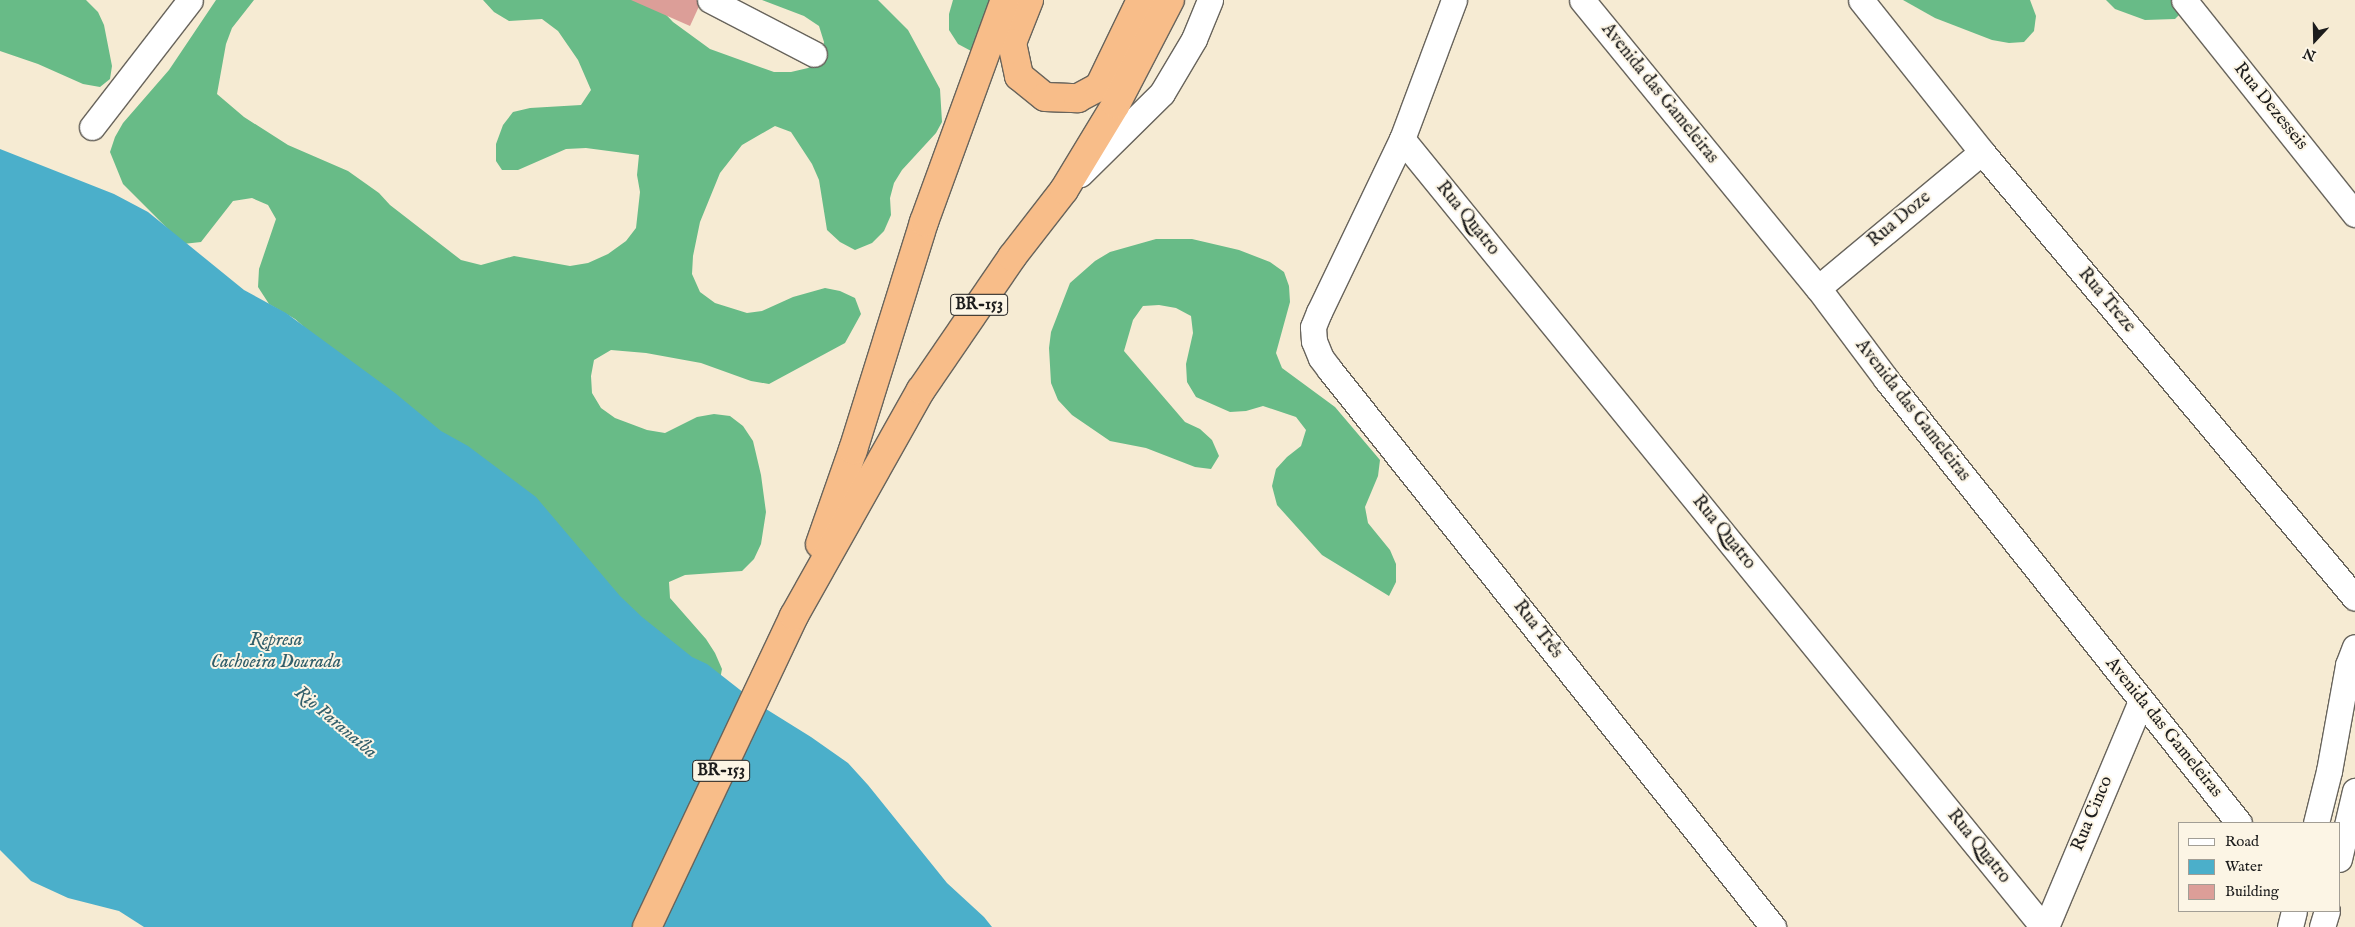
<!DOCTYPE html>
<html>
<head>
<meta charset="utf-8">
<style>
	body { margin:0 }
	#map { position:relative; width:2355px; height:927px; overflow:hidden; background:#f6ebd3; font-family:"IM FELL English",serif }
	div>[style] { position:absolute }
	.forest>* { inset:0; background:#68bb87 }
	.water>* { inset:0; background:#4bafca }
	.building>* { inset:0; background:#dc9e98 }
	.roads { filter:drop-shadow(1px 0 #68645c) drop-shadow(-1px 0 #68645c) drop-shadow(0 1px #68645c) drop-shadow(0 -1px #68645c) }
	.minor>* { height:25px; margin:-12.5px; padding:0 12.5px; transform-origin:12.5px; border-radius:12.5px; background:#fff }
	.highway>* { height:28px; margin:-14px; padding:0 14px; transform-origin:14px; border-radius:14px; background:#f8bd89 }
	span { translate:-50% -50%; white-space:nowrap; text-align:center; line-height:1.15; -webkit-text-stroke:4px #fcf5e5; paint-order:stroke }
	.shield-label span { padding:1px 4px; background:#fcf5e5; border:1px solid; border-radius:4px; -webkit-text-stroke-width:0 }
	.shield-label { font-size:16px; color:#1c1c1c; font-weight:700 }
	.street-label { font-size:18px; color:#1c1c1c }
	.water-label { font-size:19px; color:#315e6a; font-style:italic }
	.legend { position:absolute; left:2178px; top:822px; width:162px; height:90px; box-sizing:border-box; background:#fcf5e5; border:1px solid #a29e95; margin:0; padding:6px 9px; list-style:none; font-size:15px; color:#1c1c1c }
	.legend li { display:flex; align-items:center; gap:10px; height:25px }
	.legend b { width:25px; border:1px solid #a29e95 }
	.north { position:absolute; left:2290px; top:15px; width:50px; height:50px; -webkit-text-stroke:4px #fcf5e5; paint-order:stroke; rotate:201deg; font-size:14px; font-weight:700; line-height:20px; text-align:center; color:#1c1c1c }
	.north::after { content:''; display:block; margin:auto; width:18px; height:22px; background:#1c1c1c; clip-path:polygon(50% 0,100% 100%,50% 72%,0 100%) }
</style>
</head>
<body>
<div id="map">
	<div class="forest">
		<div style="clip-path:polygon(0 0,86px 0,98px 12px,104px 25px,112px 66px,110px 79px,100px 87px,83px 84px,38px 64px,0 51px)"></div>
		<div style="clip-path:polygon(216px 0,254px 0,232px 28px,226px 44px,217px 94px,244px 117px,288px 145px,348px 171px,379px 193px,390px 205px,461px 260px,481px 265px,514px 256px,570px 266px,588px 263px,608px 254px,626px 241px,636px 228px,640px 192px,637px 175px,639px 155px,586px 148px,566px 149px,518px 170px,502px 170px,496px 161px,496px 144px,503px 125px,513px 112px,530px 108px,581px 105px,591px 90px,578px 60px,558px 31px,542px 19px,509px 21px,494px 12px,483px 0,652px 0,673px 22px,710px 49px,774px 72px,791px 72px,808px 68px,821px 59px,824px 42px,819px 26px,804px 16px,762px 0,878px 0,908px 30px,940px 89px,942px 122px,936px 133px,902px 170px,894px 183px,890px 198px,891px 215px,884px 231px,872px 243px,855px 250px,840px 242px,827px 230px,819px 180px,812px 164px,791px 132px,775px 126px,742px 145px,720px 173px,700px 222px,693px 256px,692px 274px,700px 292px,715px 303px,747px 313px,762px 311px,793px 297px,825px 288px,840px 291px,855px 298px,861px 314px,845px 343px,769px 384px,751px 381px,701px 363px,646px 353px,611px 350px,594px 360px,591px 376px,592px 393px,601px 408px,615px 418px,647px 430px,665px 433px,697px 417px,714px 414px,730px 416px,743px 426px,753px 441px,761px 475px,766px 512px,761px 544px,754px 559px,742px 571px,685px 575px,669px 582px,670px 598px,706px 639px,715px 653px,722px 669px,719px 685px,295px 319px,269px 304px,258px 287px,259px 269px,276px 219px,268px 205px,252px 198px,233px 201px,201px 242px,183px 244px,123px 184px,110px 152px,115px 137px,123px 123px,169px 70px)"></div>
		<div style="clip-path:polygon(953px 0,995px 0,973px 52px,958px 44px,949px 30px,949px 14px)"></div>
		<div style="clip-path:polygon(1903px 0,2030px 0,2036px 16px,2034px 31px,2024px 42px,2009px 43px,1992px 40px,1935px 18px)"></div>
		<div style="clip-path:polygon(2106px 0,2191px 0,2191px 3px,2175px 19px,2145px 20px,2115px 9px)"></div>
		<div style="clip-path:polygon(1156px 239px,1192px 239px,1239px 250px,1270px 262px,1284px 272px,1289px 286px,1290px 302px,1276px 353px,1282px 368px,1335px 407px,1380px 460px,1378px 476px,1365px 507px,1368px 523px,1390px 550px,1396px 564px,1396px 582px,1389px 596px,1322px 555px,1277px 505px,1272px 486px,1276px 469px,1287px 457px,1301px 446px,1306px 430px,1296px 417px,1263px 406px,1246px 411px,1230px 412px,1196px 397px,1187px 382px,1186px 364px,1193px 333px,1191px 316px,1176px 308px,1159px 305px,1143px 306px,1133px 320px,1124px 351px,1185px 422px,1200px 429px,1212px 440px,1219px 456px,1211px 469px,1195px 467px,1146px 448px,1110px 441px,1072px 415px,1058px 400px,1051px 383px,1049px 348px,1051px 332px,1070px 283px,1095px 261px,1110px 252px)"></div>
	</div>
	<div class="water">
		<div style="clip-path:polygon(0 149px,114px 194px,148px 212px,244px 290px,286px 313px,395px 393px,441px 431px,468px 446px,536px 497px,620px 596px,642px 617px,692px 657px,707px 664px,758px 704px,811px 737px,848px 763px,868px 785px,947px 883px,984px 917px,992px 927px,144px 927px,119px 911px,68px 898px,31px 881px,0 850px)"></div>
	</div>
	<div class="building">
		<div style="clip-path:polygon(631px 0,697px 0,701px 2px,690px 26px)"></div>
	</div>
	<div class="roads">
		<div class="minor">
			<div style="left:710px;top:0;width:117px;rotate:27.4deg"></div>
			<div style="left:1454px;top:0;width:148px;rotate:110.5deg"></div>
			<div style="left:1402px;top:139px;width:192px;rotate:115.6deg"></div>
			<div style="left:1319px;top:312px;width:16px;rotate:112deg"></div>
			<div style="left:1313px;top:327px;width:14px;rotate:86deg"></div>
			<div style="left:1314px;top:341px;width:18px;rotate:68deg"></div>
			<div style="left:1321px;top:358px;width:15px;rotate:53deg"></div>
			<div style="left:1330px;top:370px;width:712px;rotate:51.5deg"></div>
			<div style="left:1582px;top:0;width:372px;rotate:50.7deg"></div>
			<div style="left:1818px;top:288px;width:114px;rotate:53.2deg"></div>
			<div style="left:1886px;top:379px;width:567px;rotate:51.51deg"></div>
			<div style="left:1861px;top:0;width:194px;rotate:51.5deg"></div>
			<div style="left:1982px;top:152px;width:581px;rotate:50.09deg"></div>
			<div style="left:2184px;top:0;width:274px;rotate:51.4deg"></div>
			<div style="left:92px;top:127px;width:160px;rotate:-52.3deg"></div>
			<div style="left:1402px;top:139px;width:1016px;rotate:50.87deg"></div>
			<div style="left:1080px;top:174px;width:115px;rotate:-44.6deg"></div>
			<div style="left:1162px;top:93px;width:63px;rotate:-59.3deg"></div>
			<div style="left:1194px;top:39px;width:42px;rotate:-67.7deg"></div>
			<div style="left:1818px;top:288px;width:213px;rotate:-39.7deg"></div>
			<div style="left:2316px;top:823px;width:54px;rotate:-76deg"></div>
			<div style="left:2329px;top:771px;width:108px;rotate:-79.8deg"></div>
			<div style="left:2348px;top:665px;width:19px;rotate:-69deg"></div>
			<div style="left:2339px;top:859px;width:70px;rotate:-76.8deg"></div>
			<div style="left:2046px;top:927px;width:245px;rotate:-67.2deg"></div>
			<div style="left:2290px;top:927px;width:16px;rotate:-76deg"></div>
			<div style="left:2322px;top:927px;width:17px;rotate:-73deg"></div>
		</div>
		<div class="highway">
			<div style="left:1029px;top:0;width:46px;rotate:111.6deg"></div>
			<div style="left:1012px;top:43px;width:34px;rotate:78deg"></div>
			<div style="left:1019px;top:76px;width:33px;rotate:39deg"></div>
			<div style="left:1045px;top:97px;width:33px;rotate:2deg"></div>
			<div style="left:1078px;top:98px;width:24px;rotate:-28deg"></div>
			<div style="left:1099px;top:87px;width:97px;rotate:-64.2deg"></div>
			<div style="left:820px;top:544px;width:100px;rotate:-70.7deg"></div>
			<div style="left:853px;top:450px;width:239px;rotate:-72.7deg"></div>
			<div style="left:924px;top:222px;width:236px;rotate:-70deg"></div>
			<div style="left:647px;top:927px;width:344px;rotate:-64.7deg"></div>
			<div style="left:794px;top:616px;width:259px;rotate:-60.7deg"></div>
			<div style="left:921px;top:390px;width:161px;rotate:-55.6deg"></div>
			<div style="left:1012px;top:257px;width:85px;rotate:-52.2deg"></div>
			<div style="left:1064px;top:190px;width:100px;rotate:-58.8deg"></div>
			<div style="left:1116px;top:104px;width:117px;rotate:-62.6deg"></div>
		</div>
	</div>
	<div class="shield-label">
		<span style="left:979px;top:305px">BR-153</span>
		<span style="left:721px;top:771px">BR-153</span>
	</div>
	<div class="street-label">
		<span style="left:1659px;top:94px;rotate:51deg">Avenida das Gameleiras</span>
		<span style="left:2270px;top:107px;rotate:51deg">Rua Dezesseis</span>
		<span style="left:1467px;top:219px;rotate:51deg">Rua Quatro</span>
		<span style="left:1900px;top:220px;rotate:-40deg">Rua Doze</span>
		<span style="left:2106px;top:301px;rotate:50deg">Rua Treze</span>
		<span style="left:1912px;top:411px;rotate:52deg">Avenida das Gameleiras</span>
		<span style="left:1723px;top:533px;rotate:51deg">Rua Quatro</span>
		<span style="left:1537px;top:630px;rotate:52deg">Rua Três</span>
		<span style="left:2163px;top:728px;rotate:51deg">Avenida das Gameleiras</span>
		<span style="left:2093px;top:814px;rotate:-67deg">Rua Cinco</span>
		<span style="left:1978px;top:847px;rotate:51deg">Rua Quatro</span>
	</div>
	<div class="water-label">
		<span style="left:276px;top:652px">Represa<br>Cachoeira Dourada</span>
		<span style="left:335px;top:723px;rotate:40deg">Rio Paranaíba</span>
	</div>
	<ul class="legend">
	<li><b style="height:6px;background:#fff"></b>Road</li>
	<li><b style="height:14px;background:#4bafca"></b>Water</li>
	<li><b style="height:14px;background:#dc9e98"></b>Building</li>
	</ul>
	<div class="north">N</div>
</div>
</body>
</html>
